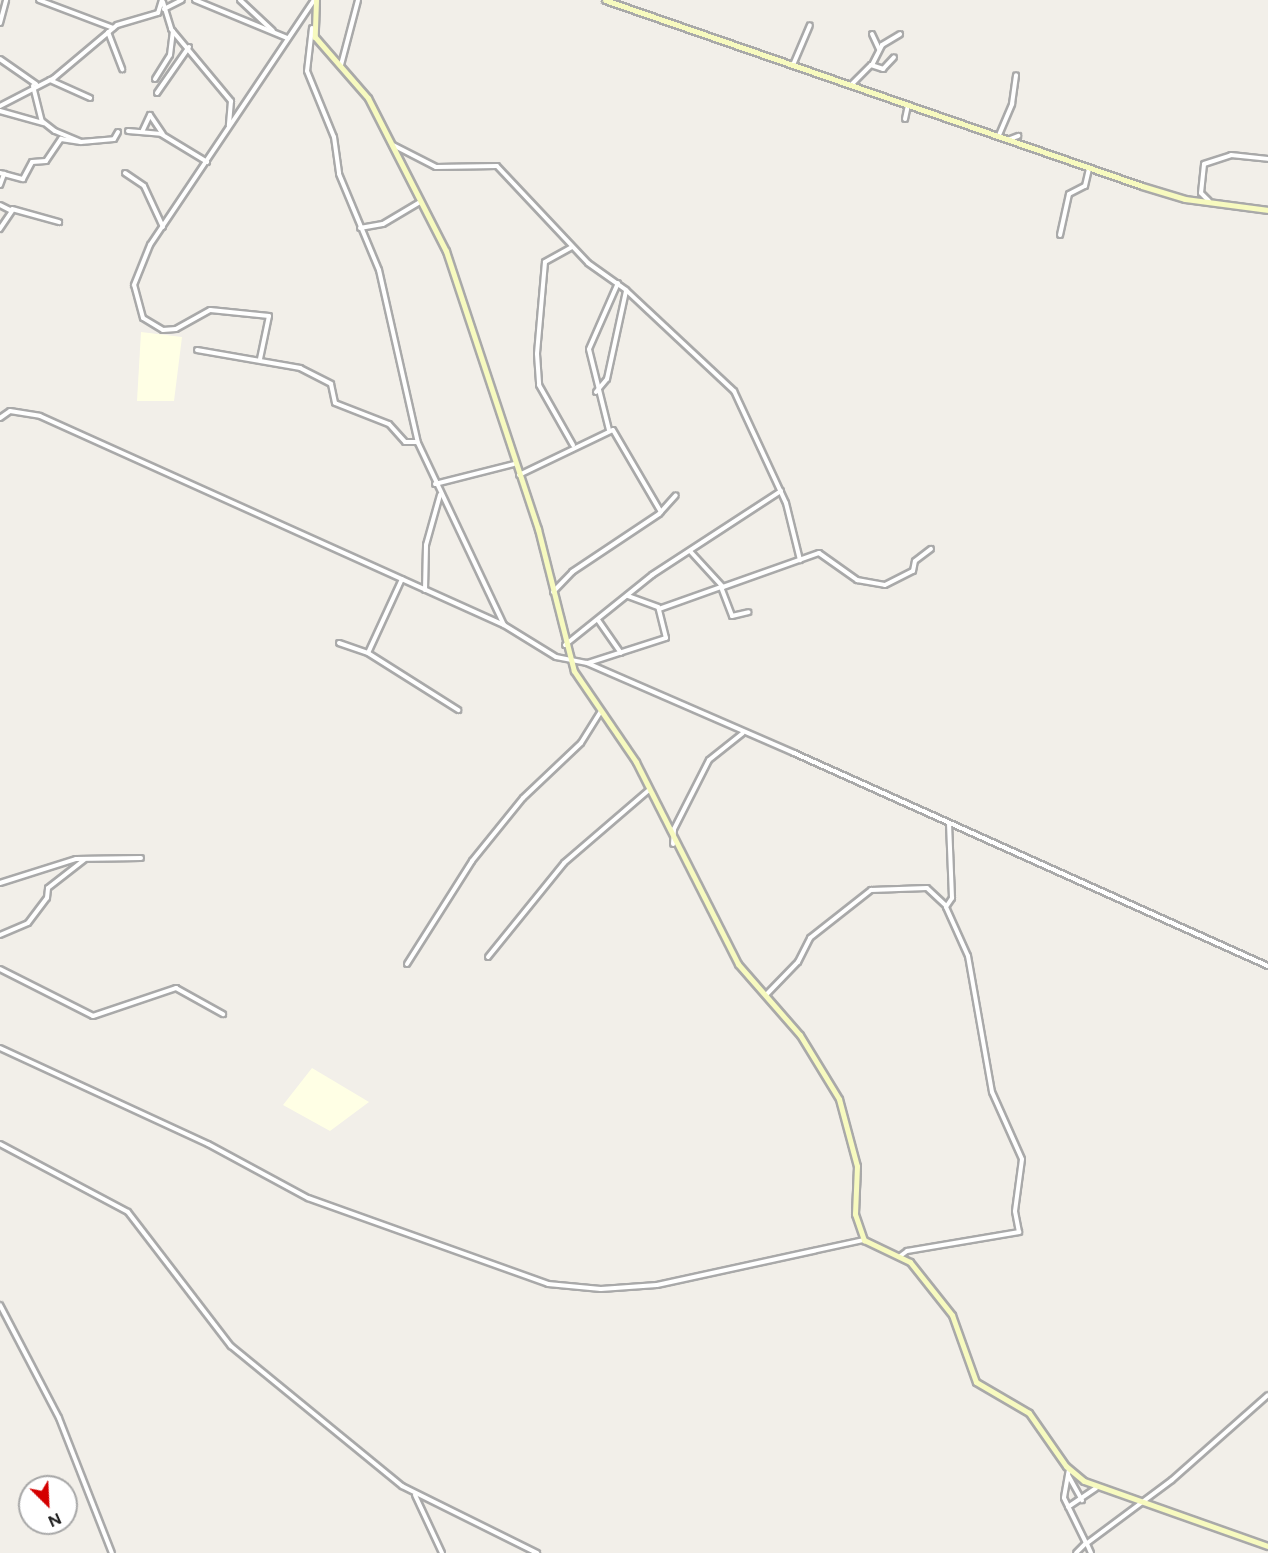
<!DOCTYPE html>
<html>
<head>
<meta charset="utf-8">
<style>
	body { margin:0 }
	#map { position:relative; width:1268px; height:1553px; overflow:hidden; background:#f2efe9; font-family:Figtree,sans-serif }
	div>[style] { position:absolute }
	.education>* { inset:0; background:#ffffe5 }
	.roads { filter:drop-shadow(2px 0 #a9a9a9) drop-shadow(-2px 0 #a9a9a9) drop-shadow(0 2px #a9a9a9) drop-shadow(0 -2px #a9a9a9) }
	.street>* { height:4px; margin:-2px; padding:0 2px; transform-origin:2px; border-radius:2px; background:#fff }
	.secondary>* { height:5px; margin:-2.5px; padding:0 2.5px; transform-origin:2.5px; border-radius:2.5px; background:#f7fabf }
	span { translate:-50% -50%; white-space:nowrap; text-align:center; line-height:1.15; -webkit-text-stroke:4.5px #fff; paint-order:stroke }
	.north { position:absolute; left:18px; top:1475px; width:60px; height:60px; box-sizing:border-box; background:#fff; border:2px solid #a7a7a7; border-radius:50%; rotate:156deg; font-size:16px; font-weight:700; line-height:24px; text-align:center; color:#222 }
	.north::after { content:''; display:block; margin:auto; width:21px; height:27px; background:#d40000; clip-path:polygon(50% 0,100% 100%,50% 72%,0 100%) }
</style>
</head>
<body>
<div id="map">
	<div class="education">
		<div style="clip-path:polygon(141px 332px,182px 337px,174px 401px,137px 401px)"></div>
		<div style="clip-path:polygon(312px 1068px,369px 1102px,330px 1131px,283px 1105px)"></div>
	</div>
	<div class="roads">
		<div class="street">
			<div style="left:39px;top:0;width:79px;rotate:20.7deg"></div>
			<div style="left:195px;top:0;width:100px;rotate:22.4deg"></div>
			<div style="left:240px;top:0;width:45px;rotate:43.2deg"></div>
			<div style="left:163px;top:2px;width:28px;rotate:73deg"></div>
			<div style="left:171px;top:29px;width:94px;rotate:50.2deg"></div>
			<div style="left:231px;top:101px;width:25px;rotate:95deg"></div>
			<div style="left:164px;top:9px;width:20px;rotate:-27deg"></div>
			<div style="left:0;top:23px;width:24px;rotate:-75deg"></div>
			<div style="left:312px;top:28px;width:43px;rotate:96.6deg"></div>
			<div style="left:307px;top:71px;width:71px;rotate:67.8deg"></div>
			<div style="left:334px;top:137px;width:37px;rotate:82deg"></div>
			<div style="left:339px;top:174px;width:104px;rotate:67.4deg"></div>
			<div style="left:379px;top:270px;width:177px;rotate:77.3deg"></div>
			<div style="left:418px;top:443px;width:201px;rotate:64.7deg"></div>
			<div style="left:108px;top:32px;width:40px;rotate:69deg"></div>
			<div style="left:872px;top:34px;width:17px;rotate:65deg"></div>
			<div style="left:0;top:59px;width:44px;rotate:34.8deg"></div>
			<div style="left:341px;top:65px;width:67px;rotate:-75.3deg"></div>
			<div style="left:793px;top:65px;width:43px;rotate:-67deg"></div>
			<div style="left:872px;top:65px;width:22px;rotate:-63deg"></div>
			<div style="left:882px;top:45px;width:21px;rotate:-31deg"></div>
			<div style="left:155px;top:79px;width:28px;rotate:-58deg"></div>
			<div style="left:170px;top:55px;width:24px;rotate:-83deg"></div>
			<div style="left:50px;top:80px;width:44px;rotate:24.2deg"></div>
			<div style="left:851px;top:85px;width:28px;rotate:-45deg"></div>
			<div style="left:871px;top:65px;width:13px;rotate:18deg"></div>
			<div style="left:883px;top:69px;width:16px;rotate:-47deg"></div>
			<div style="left:33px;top:86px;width:36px;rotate:76deg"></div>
			<div style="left:42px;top:121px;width:16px;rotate:38deg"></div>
			<div style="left:55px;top:131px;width:28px;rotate:23deg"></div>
			<div style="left:81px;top:142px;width:33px;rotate:-5deg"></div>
			<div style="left:114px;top:139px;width:8px;rotate:-60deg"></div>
			<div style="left:157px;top:93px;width:56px;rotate:-55.2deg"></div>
			<div style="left:0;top:106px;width:61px;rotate:-27.4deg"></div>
			<div style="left:54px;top:78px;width:82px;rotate:-40.1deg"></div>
			<div style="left:117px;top:25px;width:43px;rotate:-16.3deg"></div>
			<div style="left:158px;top:13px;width:14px;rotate:-73deg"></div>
			<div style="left:0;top:111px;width:45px;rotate:15.6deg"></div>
			<div style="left:905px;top:119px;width:14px;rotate:-78deg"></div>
			<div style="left:128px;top:131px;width:33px;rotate:5deg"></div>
			<div style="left:161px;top:134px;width:54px;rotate:31.3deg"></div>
			<div style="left:142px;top:132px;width:19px;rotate:-65deg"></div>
			<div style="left:150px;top:115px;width:23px;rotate:56deg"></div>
			<div style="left:999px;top:135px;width:34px;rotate:-67deg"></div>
			<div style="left:1012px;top:104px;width:29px;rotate:-82deg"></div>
			<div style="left:1010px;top:139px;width:9px;rotate:-21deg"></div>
			<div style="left:393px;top:145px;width:48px;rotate:27.1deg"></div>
			<div style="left:436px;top:167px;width:61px;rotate:-0.9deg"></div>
			<div style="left:497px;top:166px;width:133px;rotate:46.8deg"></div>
			<div style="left:588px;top:263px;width:47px;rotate:35.4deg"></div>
			<div style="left:626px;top:290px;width:148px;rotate:43.1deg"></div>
			<div style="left:734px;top:391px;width:123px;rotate:65.1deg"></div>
			<div style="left:786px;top:503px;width:59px;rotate:76.2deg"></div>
			<div style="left:0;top:173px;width:24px;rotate:15deg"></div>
			<div style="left:23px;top:179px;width:19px;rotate:-62deg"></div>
			<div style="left:32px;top:162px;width:14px;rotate:-4deg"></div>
			<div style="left:46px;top:161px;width:27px;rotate:-56deg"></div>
			<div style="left:61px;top:139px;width:20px;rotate:9deg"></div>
			<div style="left:125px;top:173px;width:23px;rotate:34deg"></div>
			<div style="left:144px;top:186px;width:45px;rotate:65.1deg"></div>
			<div style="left:0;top:185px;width:12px;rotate:-70deg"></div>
			<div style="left:1209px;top:201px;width:11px;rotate:-135deg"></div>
			<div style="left:1201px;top:193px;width:29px;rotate:-84deg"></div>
			<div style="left:1204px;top:164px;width:28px;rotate:-18deg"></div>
			<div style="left:1231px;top:155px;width:37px;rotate:6deg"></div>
			<div style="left:0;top:205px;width:13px;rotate:27deg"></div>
			<div style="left:12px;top:211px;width:22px;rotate:124deg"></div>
			<div style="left:12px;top:209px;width:49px;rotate:15.5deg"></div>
			<div style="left:360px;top:228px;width:23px;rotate:-10deg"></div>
			<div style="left:383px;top:224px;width:43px;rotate:-30.7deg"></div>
			<div style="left:1060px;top:235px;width:42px;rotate:-77.6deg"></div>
			<div style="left:1069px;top:194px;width:18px;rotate:-27deg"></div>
			<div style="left:1085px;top:186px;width:18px;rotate:-77deg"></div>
			<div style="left:572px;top:247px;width:31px;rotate:151deg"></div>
			<div style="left:545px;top:262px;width:92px;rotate:95deg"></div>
			<div style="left:537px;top:354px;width:31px;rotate:86deg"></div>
			<div style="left:539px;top:385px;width:69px;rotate:60.5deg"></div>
			<div style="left:197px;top:350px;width:105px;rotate:9.9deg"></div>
			<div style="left:300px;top:368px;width:35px;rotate:27deg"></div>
			<div style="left:331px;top:384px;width:19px;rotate:78deg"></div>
			<div style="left:335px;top:403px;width:58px;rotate:21.3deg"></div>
			<div style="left:389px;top:424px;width:24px;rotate:48deg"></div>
			<div style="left:405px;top:442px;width:12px"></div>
			<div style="left:260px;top:359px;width:44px;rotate:-78.2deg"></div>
			<div style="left:269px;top:316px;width:59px;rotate:-174.2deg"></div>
			<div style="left:210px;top:310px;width:39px;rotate:151deg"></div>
			<div style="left:176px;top:329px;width:13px;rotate:176deg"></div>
			<div style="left:163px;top:330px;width:23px;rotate:-149deg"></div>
			<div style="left:143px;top:318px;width:34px;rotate:-105deg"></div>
			<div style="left:134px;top:285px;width:43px;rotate:-68.2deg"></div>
			<div style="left:150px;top:245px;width:295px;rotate:-56.2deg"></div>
			<div style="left:596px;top:392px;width:17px;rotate:-50deg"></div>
			<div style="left:607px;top:379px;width:90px;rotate:-77.8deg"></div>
			<div style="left:0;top:418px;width:12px;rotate:-35deg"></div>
			<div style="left:10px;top:411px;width:30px;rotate:9deg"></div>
			<div style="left:40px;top:416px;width:509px;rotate:24.25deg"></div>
			<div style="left:504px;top:625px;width:61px;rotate:31.6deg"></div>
			<div style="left:556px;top:657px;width:32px;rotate:11deg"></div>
			<div style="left:587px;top:663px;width:226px;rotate:23.5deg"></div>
			<div style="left:794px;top:753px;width:520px;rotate:24.2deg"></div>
			<div style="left:609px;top:430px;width:83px;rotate:-103.9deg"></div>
			<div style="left:589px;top:349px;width:72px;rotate:-66.3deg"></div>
			<div style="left:519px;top:475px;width:104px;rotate:-25.6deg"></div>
			<div style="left:613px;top:430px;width:95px;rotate:59.7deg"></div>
			<div style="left:435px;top:484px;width:81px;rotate:-14.2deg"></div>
			<div style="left:690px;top:551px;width:49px;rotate:47.5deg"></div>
			<div style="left:723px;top:587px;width:102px;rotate:-19.5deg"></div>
			<div style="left:819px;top:553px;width:47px;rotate:35.4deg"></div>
			<div style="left:857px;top:580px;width:28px;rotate:10deg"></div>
			<div style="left:885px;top:585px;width:31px;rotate:-27deg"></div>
			<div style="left:913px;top:571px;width:10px;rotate:-79deg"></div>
			<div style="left:915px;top:561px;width:20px;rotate:-37deg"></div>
			<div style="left:402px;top:579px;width:81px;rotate:114.7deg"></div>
			<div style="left:368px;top:653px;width:107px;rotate:32.3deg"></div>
			<div style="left:425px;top:590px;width:45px;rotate:-88.7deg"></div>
			<div style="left:426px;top:545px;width:52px;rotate:-74.4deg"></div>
			<div style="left:553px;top:592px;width:28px;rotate:-46deg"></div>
			<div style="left:572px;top:572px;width:105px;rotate:-33.7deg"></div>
			<div style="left:659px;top:514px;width:25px;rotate:-48deg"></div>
			<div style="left:659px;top:609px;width:66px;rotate:-19.5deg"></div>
			<div style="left:721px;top:587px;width:31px;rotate:69deg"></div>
			<div style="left:732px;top:616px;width:17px;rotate:-13deg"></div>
			<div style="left:598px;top:620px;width:40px;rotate:55.1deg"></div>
			<div style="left:339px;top:643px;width:31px;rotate:19deg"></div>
			<div style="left:565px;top:645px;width:112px;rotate:-38.8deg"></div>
			<div style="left:652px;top:575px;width:154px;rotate:-33.1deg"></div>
			<div style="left:588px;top:663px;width:82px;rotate:-17.8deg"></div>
			<div style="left:666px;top:638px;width:32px;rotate:-104deg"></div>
			<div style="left:658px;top:607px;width:33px;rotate:-160deg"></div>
			<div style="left:673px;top:844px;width:15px;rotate:-86deg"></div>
			<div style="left:674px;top:829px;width:77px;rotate:-63.1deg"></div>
			<div style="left:709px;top:760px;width:43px;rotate:-38.5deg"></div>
			<div style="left:0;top:883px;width:80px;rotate:-17.5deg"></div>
			<div style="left:76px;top:859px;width:65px;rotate:-0.9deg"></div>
			<div style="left:0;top:935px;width:30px;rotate:-23deg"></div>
			<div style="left:28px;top:923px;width:31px;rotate:-53deg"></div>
			<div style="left:47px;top:898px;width:10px;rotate:-84deg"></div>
			<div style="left:48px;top:888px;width:46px;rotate:-37.9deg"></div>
			<div style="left:488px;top:957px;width:121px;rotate:-51deg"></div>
			<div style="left:564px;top:863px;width:112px;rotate:-40.7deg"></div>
			<div style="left:407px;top:964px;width:122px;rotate:-57.7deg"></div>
			<div style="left:472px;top:861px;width:81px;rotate:-51deg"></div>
			<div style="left:523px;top:798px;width:80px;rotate:-43.5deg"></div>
			<div style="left:581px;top:743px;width:38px;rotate:-58deg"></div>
			<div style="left:0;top:969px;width:104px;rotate:26.8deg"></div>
			<div style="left:93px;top:1016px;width:88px;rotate:-18.6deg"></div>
			<div style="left:176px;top:988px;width:54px;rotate:29deg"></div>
			<div style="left:766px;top:995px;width:46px;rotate:-45.9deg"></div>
			<div style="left:798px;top:962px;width:27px;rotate:-63deg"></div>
			<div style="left:810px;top:938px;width:78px;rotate:-38.2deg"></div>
			<div style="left:871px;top:890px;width:56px;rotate:-2deg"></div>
			<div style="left:927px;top:888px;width:26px;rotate:43deg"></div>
			<div style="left:0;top:1048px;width:229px;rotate:24.8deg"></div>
			<div style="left:208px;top:1144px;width:114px;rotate:28.4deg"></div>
			<div style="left:308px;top:1198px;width:255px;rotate:19.7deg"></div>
			<div style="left:548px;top:1284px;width:53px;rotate:5.4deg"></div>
			<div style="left:601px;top:1289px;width:56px;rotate:-4.1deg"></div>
			<div style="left:657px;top:1285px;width:212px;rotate:-12.3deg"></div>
			<div style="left:0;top:1144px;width:145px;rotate:28deg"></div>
			<div style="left:128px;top:1212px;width:169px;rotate:52.5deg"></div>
			<div style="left:231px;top:1346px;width:221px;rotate:39.3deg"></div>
			<div style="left:402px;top:1486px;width:151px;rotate:26.4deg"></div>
			<div style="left:899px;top:1257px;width:10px;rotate:-37deg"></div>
			<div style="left:907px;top:1251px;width:114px;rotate:-9.6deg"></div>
			<div style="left:1019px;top:1232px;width:21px;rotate:-101deg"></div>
			<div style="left:1015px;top:1211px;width:52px;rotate:-82.3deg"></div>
			<div style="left:1022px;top:1159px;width:73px;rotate:-114.1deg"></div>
			<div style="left:992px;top:1092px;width:138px;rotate:-100deg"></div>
			<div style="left:968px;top:956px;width:54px;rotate:-114.2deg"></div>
			<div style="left:946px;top:907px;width:11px;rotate:-56deg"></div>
			<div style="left:952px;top:898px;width:74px;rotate:-92.3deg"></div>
			<div style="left:0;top:1305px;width:127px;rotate:62.4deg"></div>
			<div style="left:59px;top:1418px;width:145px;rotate:68.6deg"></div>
			<div style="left:1069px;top:1469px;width:29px;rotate:100deg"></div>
			<div style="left:1064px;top:1498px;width:50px;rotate:63.9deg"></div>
			<div style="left:1086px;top:1543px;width:14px;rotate:135deg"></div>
			<div style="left:1068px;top:1475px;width:29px;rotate:61deg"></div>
			<div style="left:415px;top:1495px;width:64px;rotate:65deg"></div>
			<div style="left:1068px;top:1507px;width:34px;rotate:-34deg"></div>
			<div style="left:1086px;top:1544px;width:107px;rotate:-36.7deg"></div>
			<div style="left:1172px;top:1480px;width:128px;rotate:-41.5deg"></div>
			<div style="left:1087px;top:1544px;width:10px;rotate:66deg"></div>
		</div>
		<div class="secondary">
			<div style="left:316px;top:0;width:37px;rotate:92deg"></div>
			<div style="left:315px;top:37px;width:81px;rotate:49deg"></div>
			<div style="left:368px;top:98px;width:172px;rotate:63deg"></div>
			<div style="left:446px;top:251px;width:293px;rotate:71.7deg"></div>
			<div style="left:538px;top:529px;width:146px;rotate:75.8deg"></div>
			<div style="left:574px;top:671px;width:110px;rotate:55.7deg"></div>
			<div style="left:636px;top:762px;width:226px;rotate:63.2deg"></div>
			<div style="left:738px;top:964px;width:94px;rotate:48.9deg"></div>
			<div style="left:800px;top:1035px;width:75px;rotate:58.6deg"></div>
			<div style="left:839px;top:1099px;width:69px;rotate:75deg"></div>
			<div style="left:857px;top:1166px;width:48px;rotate:92.4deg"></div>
			<div style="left:855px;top:1214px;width:28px;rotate:71deg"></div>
			<div style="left:864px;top:1240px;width:51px;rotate:25.6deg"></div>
			<div style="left:910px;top:1262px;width:68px;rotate:51.6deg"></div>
			<div style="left:952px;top:1315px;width:71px;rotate:70.3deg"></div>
			<div style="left:976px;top:1382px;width:61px;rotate:30.3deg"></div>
			<div style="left:1029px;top:1413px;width:65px;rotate:55.1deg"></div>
			<div style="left:1066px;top:1466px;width:23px;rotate:40deg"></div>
			<div style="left:1084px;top:1481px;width:195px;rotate:19.5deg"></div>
			<div style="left:605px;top:0;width:568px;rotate:19.1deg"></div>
			<div style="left:1142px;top:186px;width:45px;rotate:16.8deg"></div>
			<div style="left:1185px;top:199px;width:84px;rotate:7.5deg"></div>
		</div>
	</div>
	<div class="north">N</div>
</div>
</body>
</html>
